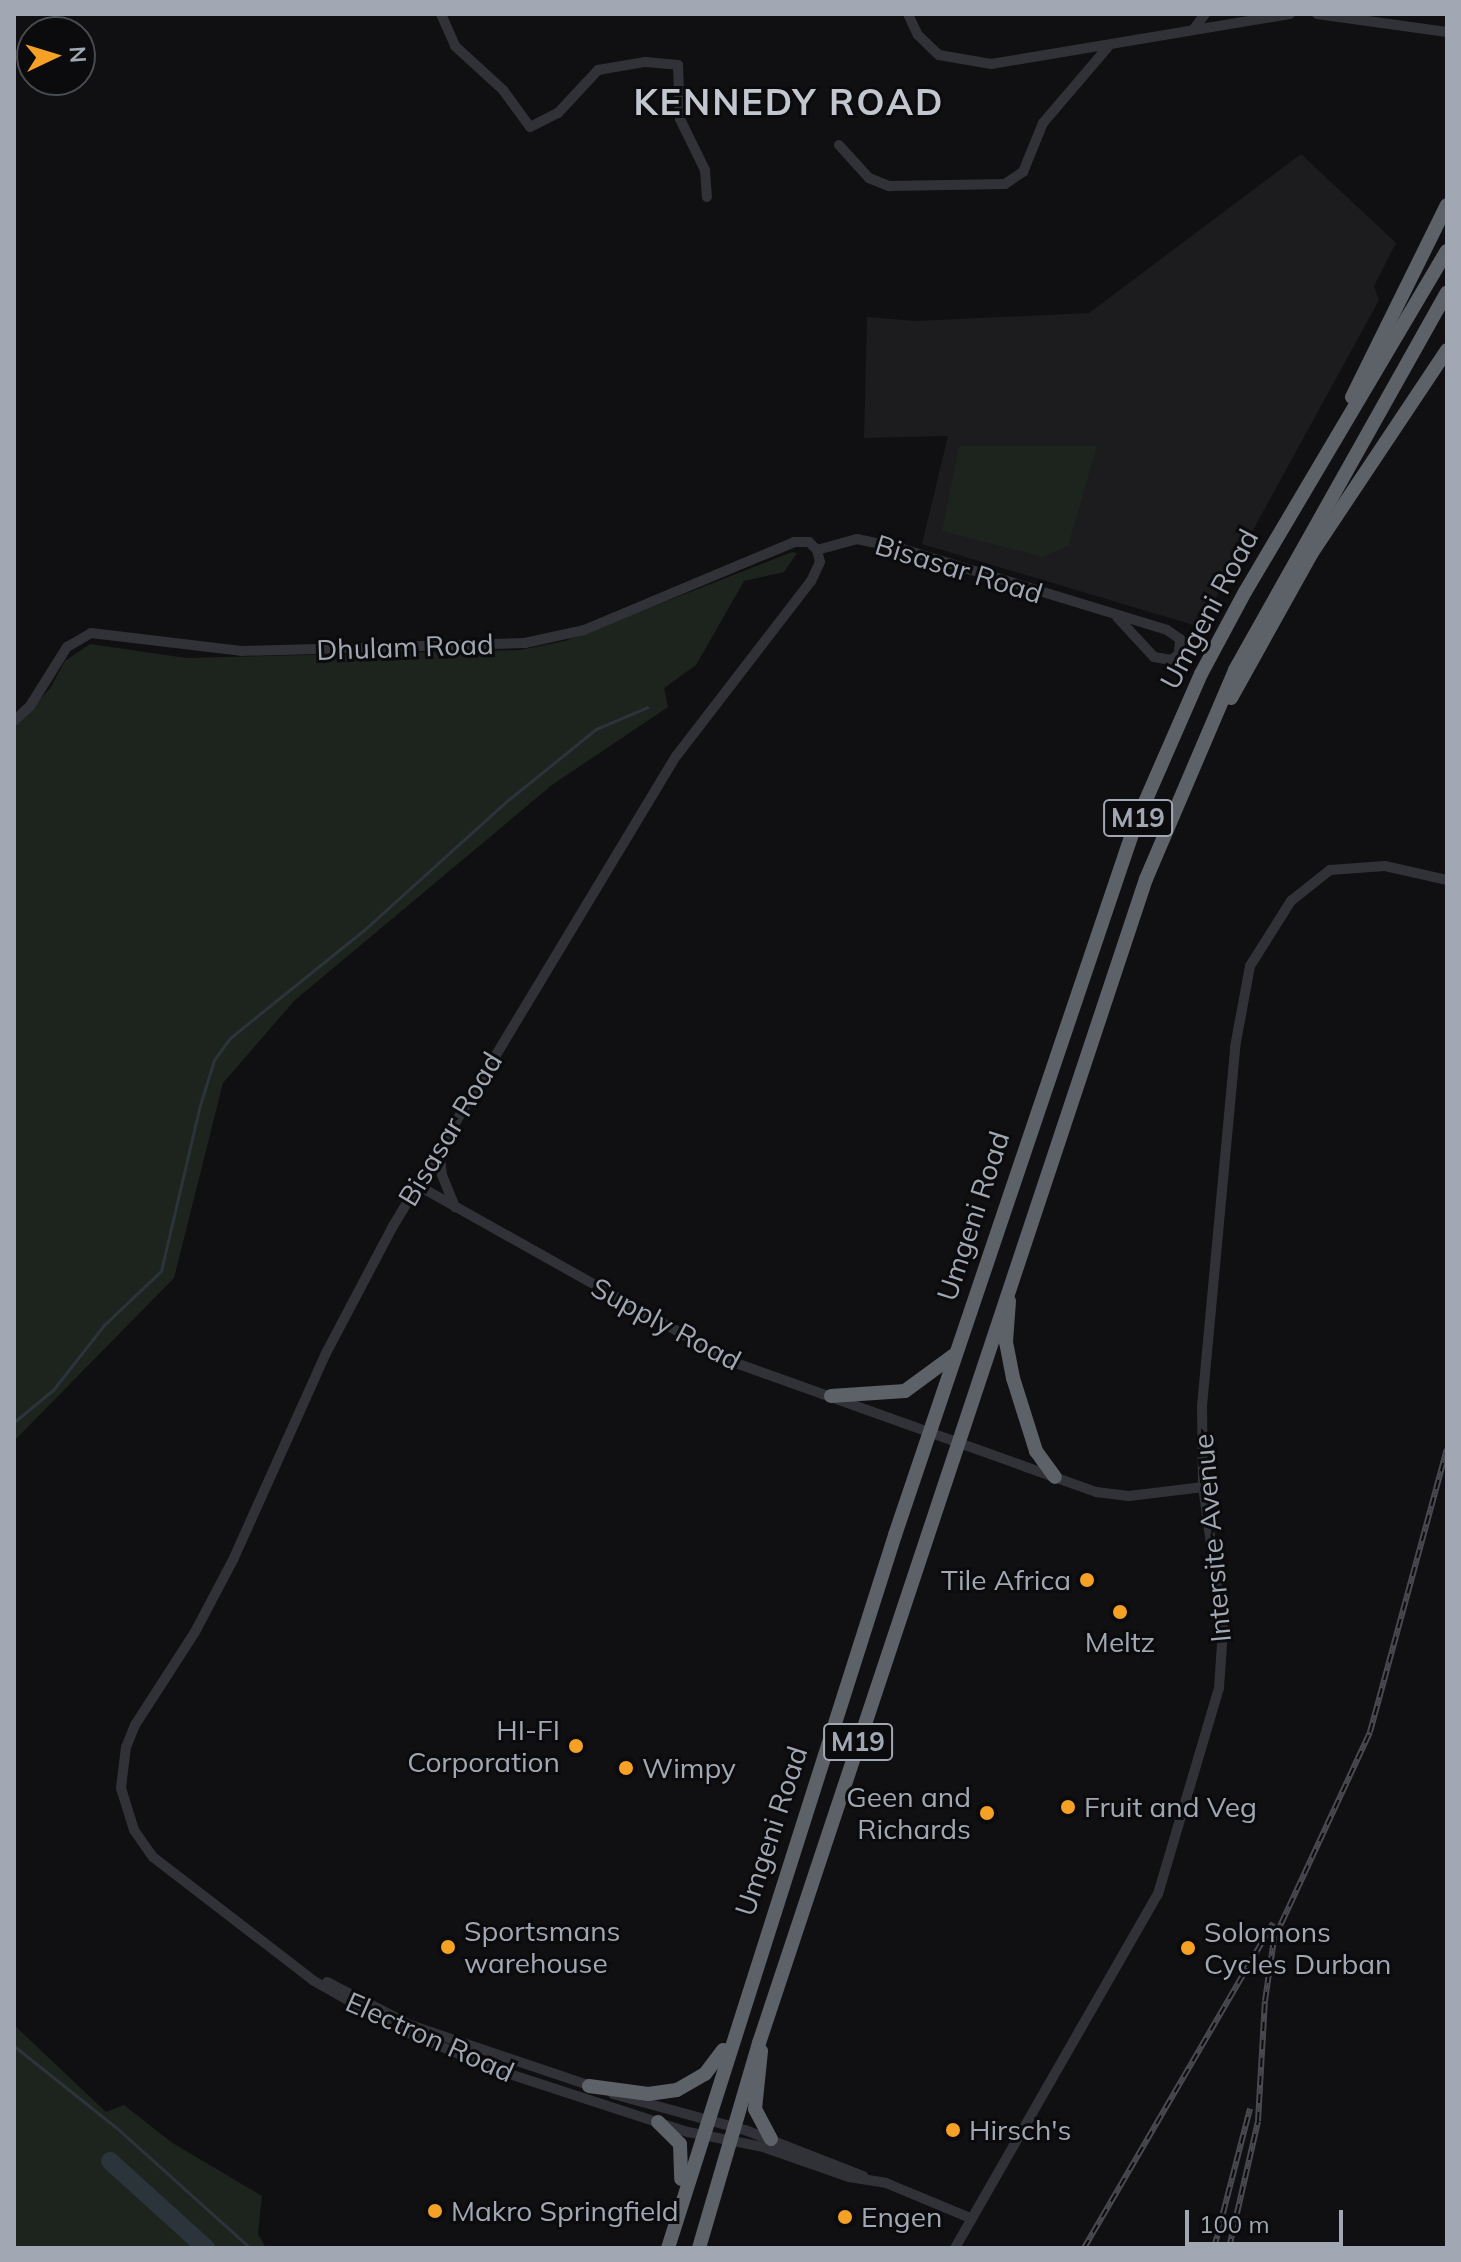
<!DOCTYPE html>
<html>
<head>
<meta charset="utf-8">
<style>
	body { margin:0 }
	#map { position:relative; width:1461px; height:2262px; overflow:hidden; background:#101012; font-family:Mulish,sans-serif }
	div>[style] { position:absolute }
	.built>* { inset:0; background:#1c1c1f }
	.green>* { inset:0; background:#1c241d }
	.stream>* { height:3px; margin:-1.5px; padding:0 1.5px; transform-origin:1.5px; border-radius:1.5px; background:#2a343a }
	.river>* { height:18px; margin:-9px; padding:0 9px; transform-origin:9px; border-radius:9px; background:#2a343a }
	.minor>* { height:10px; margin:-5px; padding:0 5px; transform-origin:5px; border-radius:5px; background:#313237 }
	.highway>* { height:14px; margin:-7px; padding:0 7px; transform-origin:7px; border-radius:7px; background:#5d6168 }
	.rail>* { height:6px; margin-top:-3px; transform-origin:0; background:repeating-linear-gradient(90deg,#0b0b0d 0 9px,#484a50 0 18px); box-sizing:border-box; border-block:2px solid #484a50 }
	.dots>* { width:22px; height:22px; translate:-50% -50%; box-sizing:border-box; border:4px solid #0b0b0d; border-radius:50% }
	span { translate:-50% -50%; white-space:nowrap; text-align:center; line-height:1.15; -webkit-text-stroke:6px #0b0b0d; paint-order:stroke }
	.shield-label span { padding:2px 6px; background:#0b0b0d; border:2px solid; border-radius:6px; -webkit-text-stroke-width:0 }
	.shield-label { font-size:26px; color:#a1a8b3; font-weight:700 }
	.street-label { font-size:28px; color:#a1a8b3 }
	.poi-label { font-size:28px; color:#a1a8b3 }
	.right { translate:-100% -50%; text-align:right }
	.left { translate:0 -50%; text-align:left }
	.district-label { font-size:36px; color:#c2c6cf; font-weight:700; letter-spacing:2px }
	.frame { position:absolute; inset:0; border:16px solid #a1a8b3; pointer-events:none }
	.north { position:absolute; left:16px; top:16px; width:80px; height:80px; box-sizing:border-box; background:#0b0b0d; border:2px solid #474a4f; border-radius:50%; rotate:86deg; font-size:22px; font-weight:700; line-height:32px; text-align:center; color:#a1a8b3 }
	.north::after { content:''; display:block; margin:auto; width:28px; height:36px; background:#f5a125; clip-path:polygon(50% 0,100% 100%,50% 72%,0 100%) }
	.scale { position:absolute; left:1185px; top:2210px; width:158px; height:36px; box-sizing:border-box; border:4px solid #a1a8b3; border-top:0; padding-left:10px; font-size:24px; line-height:28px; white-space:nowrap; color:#a1a8b3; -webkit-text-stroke:6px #0b0b0d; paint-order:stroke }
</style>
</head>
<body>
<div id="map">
	<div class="built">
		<div style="clip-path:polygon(1301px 154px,1396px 243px,1374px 286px,1379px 300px,1200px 627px,922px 544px,948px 436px,864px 438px,867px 317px,916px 321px,1089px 313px)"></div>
	</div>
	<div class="green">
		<div style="clip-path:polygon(959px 446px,1097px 446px,1068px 546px,1043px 557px,942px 531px)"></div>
		<div style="clip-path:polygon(792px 552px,797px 553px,784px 572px,744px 581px,696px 665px,664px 688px,668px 707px,552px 785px,295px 1000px,223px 1083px,174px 1278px,14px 1441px,14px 729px,51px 687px,65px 661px,90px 644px,186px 658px,520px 650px,565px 641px)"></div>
		<div style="clip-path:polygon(14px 2025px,106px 2112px,124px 2105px,171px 2142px,262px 2196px,258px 2234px,266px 2248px,14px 2248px)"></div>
	</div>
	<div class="stream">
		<div style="left:14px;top:1422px;width:50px;rotate:-39.4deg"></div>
		<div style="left:53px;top:1390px;width:83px;rotate:-51.9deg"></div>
		<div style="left:104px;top:1325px;width:79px;rotate:-43.5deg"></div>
		<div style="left:161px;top:1271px;width:171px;rotate:-76.8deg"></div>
		<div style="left:200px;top:1105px;width:47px;rotate:-72.7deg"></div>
		<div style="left:214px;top:1060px;width:27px;rotate:-54deg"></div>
		<div style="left:230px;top:1038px;width:172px;rotate:-38.9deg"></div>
		<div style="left:364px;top:930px;width:194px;rotate:-42.1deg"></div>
		<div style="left:508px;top:800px;width:113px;rotate:-38.9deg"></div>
		<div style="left:596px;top:729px;width:56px;rotate:-22.9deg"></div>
		<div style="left:14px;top:2046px;width:133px;rotate:38.6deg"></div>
		<div style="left:118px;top:2129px;width:178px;rotate:42deg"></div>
	</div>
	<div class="river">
		<div style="left:110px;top:2161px;width:130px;rotate:42.2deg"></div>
	</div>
	<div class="minor">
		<div style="left:441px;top:14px;width:35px;rotate:66deg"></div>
		<div style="left:455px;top:46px;width:65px;rotate:42.5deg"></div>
		<div style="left:503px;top:90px;width:46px;rotate:53.9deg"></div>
		<div style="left:530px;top:127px;width:31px;rotate:-27deg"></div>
		<div style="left:558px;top:113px;width:59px;rotate:-47.1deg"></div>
		<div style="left:598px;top:70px;width:48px;rotate:-9.7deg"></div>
		<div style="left:645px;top:62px;width:33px;rotate:5deg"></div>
		<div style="left:678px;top:65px;width:54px;rotate:87.9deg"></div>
		<div style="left:680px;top:119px;width:57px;rotate:63.9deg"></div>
		<div style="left:705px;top:170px;width:27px;rotate:86deg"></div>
		<div style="left:908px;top:14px;width:23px;rotate:65deg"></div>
		<div style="left:918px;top:35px;width:29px;rotate:44deg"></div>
		<div style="left:939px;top:55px;width:53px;rotate:9.8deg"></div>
		<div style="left:991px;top:64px;width:303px;rotate:-9.5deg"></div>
		<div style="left:1317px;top:14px;width:131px;rotate:7.9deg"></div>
		<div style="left:1193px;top:30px;width:20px;rotate:-53deg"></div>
		<div style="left:839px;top:145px;width:45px;rotate:47.7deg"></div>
		<div style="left:869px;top:178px;width:22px;rotate:22deg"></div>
		<div style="left:889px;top:186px;width:116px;rotate:-1deg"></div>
		<div style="left:1005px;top:184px;width:22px;rotate:-34deg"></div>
		<div style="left:1023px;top:172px;width:53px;rotate:-67.8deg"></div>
		<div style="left:1043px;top:123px;width:100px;rotate:-49.5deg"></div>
		<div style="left:817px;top:550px;width:12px;rotate:76deg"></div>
		<div style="left:820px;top:562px;width:21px;rotate:115deg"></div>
		<div style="left:811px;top:581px;width:221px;rotate:127.6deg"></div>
		<div style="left:676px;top:756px;width:549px;rotate:121.05deg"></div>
		<div style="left:393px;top:1226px;width:144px;rotate:117.8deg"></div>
		<div style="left:326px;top:1353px;width:225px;rotate:114.2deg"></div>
		<div style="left:234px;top:1558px;width:84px;rotate:117.8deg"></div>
		<div style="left:195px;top:1632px;width:111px;rotate:122.8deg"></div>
		<div style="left:135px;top:1725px;width:24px;rotate:112deg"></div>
		<div style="left:126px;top:1747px;width:41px;rotate:97deg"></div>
		<div style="left:121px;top:1788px;width:44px;rotate:72.8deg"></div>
		<div style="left:134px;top:1830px;width:33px;rotate:55deg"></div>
		<div style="left:153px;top:1857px;width:203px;rotate:37.6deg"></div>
		<div style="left:314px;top:1981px;width:98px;rotate:29.5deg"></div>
		<div style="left:399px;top:2029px;width:109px;rotate:22.6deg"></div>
		<div style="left:500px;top:2071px;width:198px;rotate:18deg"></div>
		<div style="left:688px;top:2132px;width:76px;rotate:11.3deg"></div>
		<div style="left:763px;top:2147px;width:91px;rotate:19.2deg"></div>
		<div style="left:849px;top:2177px;width:37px;rotate:9deg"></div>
		<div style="left:886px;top:2183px;width:91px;rotate:22.6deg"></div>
		<div style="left:817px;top:550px;width:41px;rotate:-15.4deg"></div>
		<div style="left:857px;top:539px;width:40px;rotate:12deg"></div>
		<div style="left:896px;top:547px;width:283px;rotate:17deg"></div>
		<div style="left:1167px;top:630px;width:16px;rotate:35deg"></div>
		<div style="left:1180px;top:639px;width:15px;rotate:94deg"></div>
		<div style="left:1179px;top:654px;width:10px;rotate:143deg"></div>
		<div style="left:1171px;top:660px;width:17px;rotate:-170deg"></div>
		<div style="left:1154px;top:657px;width:54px;rotate:-132.8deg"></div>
		<div style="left:14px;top:721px;width:22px;rotate:-43deg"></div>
		<div style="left:30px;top:706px;width:70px;rotate:-57.9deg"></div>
		<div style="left:67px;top:647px;width:28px;rotate:-30deg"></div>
		<div style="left:91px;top:633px;width:151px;rotate:6.8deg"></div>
		<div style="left:241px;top:651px;width:284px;rotate:-1.6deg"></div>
		<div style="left:525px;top:643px;width:60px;rotate:-12.4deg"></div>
		<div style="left:584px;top:630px;width:228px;rotate:-22.7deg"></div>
		<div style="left:794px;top:542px;width:15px"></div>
		<div style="left:809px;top:542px;width:11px;rotate:45deg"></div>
		<div style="left:439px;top:1150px;width:25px;rotate:83deg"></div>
		<div style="left:442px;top:1175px;width:35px;rotate:68deg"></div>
		<div style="left:417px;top:1185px;width:362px;rotate:29.3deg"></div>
		<div style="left:733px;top:1362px;width:386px;rotate:19.7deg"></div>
		<div style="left:1096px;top:1492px;width:33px;rotate:7deg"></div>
		<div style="left:1129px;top:1496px;width:75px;rotate:-6.9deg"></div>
		<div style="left:327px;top:1982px;width:93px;rotate:27.4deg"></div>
		<div style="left:410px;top:2025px;width:194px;rotate:18.6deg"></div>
		<div style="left:613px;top:2094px;width:137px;rotate:15.3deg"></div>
		<div style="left:745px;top:2130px;width:127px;rotate:21.3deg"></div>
		<div style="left:955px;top:2248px;width:408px;rotate:-60.2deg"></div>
		<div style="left:1158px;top:1894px;width:215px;rotate:-73.5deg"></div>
		<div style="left:1219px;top:1688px;width:59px;rotate:-86.1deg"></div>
		<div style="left:1223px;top:1629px;width:143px;rotate:-98deg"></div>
		<div style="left:1203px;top:1487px;width:81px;rotate:-90.7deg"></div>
		<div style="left:1202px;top:1406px;width:361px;rotate:-84.7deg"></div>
		<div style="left:1235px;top:1047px;width:82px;rotate:-79.5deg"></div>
		<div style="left:1250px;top:966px;width:77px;rotate:-57.8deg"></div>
		<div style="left:1291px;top:901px;width:50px;rotate:-38.5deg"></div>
		<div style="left:1330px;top:870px;width:55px;rotate:-4.2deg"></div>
		<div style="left:1385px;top:866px;width:64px;rotate:12.7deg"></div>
	</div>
	<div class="highway">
		<div style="left:1352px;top:397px;width:214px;rotate:-63.7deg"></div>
		<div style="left:1231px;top:698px;width:165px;rotate:-60.9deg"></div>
		<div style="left:1311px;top:554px;width:245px;rotate:-56.3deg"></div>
		<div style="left:1009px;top:1301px;width:41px;rotate:94.2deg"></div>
		<div style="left:1006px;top:1342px;width:37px;rotate:79deg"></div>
		<div style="left:1013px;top:1378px;width:77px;rotate:72.5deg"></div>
		<div style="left:1036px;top:1451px;width:32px;rotate:54deg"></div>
		<div style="left:831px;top:1396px;width:74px;rotate:-3.9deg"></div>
		<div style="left:905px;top:1391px;width:61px;rotate:-36.3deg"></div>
		<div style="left:761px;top:2051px;width:58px;rotate:95.9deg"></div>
		<div style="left:755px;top:2109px;width:34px;rotate:62deg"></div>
		<div style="left:589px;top:2086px;width:60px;rotate:7.7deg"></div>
		<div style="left:648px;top:2094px;width:29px;rotate:-8deg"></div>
		<div style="left:677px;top:2090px;width:32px;rotate:-30deg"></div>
		<div style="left:705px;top:2074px;width:30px;rotate:-53deg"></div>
		<div style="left:658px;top:2122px;width:31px;rotate:45deg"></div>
		<div style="left:680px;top:2144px;width:35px;rotate:88deg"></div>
		<div style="left:668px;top:2248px;width:748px;rotate:-72.34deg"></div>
		<div style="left:895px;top:1535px;width:749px;rotate:-71.32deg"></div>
		<div style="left:1135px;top:825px;width:165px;rotate:-66.4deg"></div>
		<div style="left:1201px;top:674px;width:93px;rotate:-61.8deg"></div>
		<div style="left:1245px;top:592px;width:396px;rotate:-59.4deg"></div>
		<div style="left:699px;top:2248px;width:214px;rotate:-73.7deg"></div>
		<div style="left:759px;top:2043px;width:1227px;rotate:-71.61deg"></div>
		<div style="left:1146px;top:879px;width:227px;rotate:-66.9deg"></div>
		<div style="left:1235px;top:670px;width:433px;rotate:-60.7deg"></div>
	</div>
	<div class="rail">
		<div style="left:1084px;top:2248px;width:376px;rotate:-59.8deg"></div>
		<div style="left:1214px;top:2248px;width:144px;rotate:-75.5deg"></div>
		<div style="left:1229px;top:2248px;width:130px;rotate:-77.1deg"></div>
		<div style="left:1258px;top:2121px;width:120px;rotate:-86.7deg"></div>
		<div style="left:1265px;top:2001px;width:63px;rotate:-81.7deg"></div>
		<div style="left:1274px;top:1939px;width:228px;rotate:-65.1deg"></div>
		<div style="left:1370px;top:1732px;width:293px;rotate:-74.8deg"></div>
	</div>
	<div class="dots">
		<div style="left:1087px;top:1580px;background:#f5a125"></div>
		<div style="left:1120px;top:1612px;background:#f5a125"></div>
		<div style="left:576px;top:1746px;background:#f5a125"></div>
		<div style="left:626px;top:1768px;background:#f5a125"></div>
		<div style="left:1068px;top:1807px;background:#f5a125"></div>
		<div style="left:987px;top:1813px;background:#f5a125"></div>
		<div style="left:448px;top:1947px;background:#f5a125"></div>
		<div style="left:1188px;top:1948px;background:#f5a125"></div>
		<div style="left:953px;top:2130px;background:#f5a125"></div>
		<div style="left:435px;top:2211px;background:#f5a125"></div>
		<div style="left:845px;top:2217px;background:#f5a125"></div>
	</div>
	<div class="shield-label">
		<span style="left:1138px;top:818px">M19</span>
		<span style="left:858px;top:1742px">M19</span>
	</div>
	<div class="street-label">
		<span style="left:959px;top:569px;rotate:17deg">Bisasar Road</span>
		<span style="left:1209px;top:609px;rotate:-62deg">Umgeni Road</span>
		<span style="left:405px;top:647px;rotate:-2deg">Dhulam Road</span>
		<span style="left:450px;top:1129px;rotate:-59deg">Bisasar Road</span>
		<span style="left:973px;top:1216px;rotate:-72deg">Umgeni Road</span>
		<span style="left:666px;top:1324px;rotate:28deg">Supply Road</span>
		<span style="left:1212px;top:1538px;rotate:-95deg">Intersite Avenue</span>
		<span style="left:771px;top:1831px;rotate:-72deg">Umgeni Road</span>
		<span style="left:430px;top:2037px;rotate:24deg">Electron Road</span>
	</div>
	<div class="poi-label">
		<span class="right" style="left:1071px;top:1580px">Tile Africa</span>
		<span style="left:1120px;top:1642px">Meltz</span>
		<span class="right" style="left:560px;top:1746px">HI-FI<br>Corporation</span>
		<span class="left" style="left:642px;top:1768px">Wimpy</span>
		<span class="right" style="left:971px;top:1813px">Geen and<br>Richards</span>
		<span class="left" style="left:1084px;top:1807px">Fruit and Veg</span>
		<span class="left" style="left:464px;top:1947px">Sportsmans<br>warehouse</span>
		<span class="left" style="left:1204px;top:1948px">Solomons<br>Cycles Durban</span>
		<span class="left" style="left:969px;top:2130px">Hirsch's</span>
		<span class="left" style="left:451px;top:2211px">Makro Springfield</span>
		<span class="left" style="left:861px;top:2217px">Engen</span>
	</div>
	<div class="district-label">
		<span style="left:789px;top:102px">KENNEDY ROAD</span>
	</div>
	<div class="frame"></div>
	<div class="north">N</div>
	<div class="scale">100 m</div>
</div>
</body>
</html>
